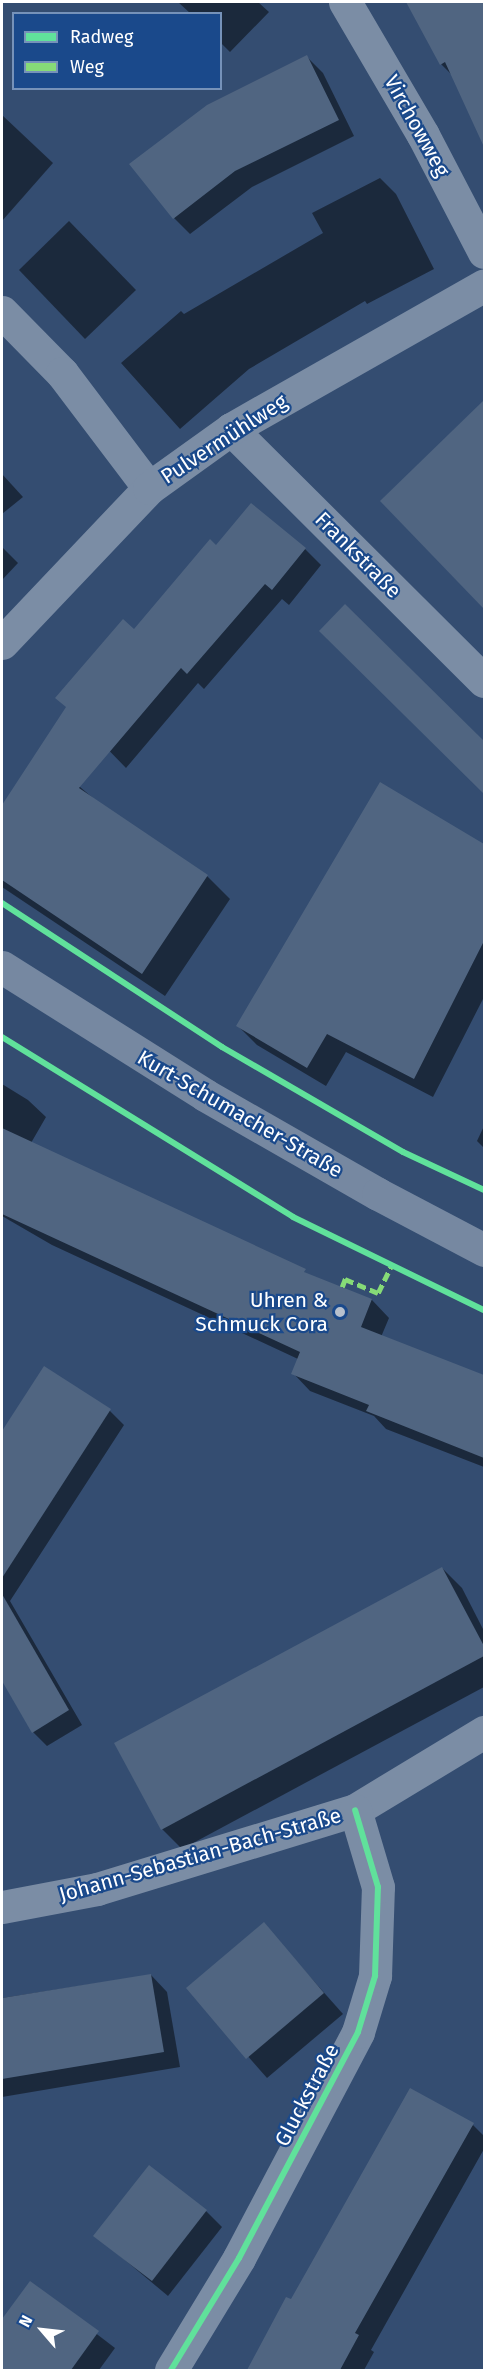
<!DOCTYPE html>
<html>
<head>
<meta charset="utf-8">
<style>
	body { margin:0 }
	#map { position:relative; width:486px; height:2372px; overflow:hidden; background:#344d71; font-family:"Fira Sans",sans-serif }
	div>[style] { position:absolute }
	.shadow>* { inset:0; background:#0007 }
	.building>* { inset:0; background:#506581 }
	.street>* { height:33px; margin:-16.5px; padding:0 16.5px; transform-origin:16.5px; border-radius:16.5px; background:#7b8da5 }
	.secondary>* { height:33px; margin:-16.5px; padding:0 16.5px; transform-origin:16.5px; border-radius:16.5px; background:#7688a1 }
	.quiet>* { height:4.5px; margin-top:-2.25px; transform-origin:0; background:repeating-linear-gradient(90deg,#86db77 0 9px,transparent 0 13.5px) }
	.cycleway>* { height:6px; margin:-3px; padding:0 3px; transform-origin:3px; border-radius:3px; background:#60e19b }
	.dots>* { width:16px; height:16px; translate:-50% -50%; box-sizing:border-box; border:3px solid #1a498b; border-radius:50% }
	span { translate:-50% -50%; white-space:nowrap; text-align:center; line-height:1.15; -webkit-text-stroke:4.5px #1a498b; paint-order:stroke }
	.street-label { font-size:21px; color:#fff }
	.poi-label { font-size:21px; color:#fff }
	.right { translate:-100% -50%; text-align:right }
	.frame { position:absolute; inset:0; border:3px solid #fff; pointer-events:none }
	.legend { position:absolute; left:12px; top:12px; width:210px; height:78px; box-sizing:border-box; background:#1a498b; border:2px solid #7692b9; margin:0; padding:8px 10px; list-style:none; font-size:18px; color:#fff }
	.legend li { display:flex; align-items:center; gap:12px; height:30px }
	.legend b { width:30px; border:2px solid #7692b9 }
	.north { position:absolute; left:12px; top:2300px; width:60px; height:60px; -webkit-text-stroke:4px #1a498b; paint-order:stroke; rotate:298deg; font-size:16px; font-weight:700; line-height:24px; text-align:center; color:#fff }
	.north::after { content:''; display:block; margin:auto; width:21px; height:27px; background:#fff; clip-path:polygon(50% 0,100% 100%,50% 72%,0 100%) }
</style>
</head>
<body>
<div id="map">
	<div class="shadow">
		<div style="clip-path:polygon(178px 2px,258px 2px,269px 12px,230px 52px,220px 42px,220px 14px,191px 14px)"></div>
		<div style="clip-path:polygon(408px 2px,484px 2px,484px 144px,454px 77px,441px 64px)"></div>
		<div style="clip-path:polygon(307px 57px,323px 73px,354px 136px,252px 187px,190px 234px,174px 218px)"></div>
		<div style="clip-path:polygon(2px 115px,53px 163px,2px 221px)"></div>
		<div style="clip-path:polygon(380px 178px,396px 194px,434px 269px,367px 304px,365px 301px,249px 369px,180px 429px,121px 363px,181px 311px,184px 314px,323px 233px,312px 213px)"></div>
		<div style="clip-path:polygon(69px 221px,136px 290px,85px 339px,19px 270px)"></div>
		<div style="clip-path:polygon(484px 403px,484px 607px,383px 501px)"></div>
		<div style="clip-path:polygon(2px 474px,23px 497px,2px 514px)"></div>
		<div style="clip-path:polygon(2px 547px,18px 563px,2px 580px)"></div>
		<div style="clip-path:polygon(217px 547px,305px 549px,321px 565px,289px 605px,282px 599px,204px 689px,198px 683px,126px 768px,58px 698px,135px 631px)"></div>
		<div style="clip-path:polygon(345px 606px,484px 743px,484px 792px,321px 631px)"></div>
		<div style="clip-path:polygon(39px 752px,100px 804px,207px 876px,230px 899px,165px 996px,2px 887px,2px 808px)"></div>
		<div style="clip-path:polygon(381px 784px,484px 845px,484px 997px,433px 1097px,346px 1052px,326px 1086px,257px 1045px,238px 1026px)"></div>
		<div style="clip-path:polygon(2px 1084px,28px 1100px,46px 1117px,31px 1143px,311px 1276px,372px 1300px,389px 1318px,381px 1337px,484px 1377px,484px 1467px,386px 1429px,374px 1416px,310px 1391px,293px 1373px,298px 1359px,52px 1245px,2px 1216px)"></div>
		<div style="clip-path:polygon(484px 1126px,484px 1148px,477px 1141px)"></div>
		<div style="clip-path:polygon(45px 1368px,110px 1411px,124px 1425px,10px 1601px,82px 1725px,47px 1746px,33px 1732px,2px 1678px,2px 1642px,8px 1638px,2px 1634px,2px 1434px)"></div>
		<div style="clip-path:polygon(442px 1568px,462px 1588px,484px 1631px,484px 1687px,182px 1849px,162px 1829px,116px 1744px)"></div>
		<div style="clip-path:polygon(264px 1925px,343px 2014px,267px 2078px,188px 1988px)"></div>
		<div style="clip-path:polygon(151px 1975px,167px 1992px,180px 2067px,2px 2097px,2px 1998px)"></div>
		<div style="clip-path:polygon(473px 2125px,484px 2136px,484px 2149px,371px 2350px,374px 2352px,364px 2370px,249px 2370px,286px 2299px,291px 2301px)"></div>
		<div style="clip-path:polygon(206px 2211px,222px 2227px,168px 2296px,95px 2235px)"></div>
		<div style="clip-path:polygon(30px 2283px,115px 2348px,99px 2370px,2px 2370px,2px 2323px)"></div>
	</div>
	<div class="building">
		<div style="clip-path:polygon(406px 2px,484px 2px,484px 147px,445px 62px,440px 65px)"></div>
		<div style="clip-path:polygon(307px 55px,339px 120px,235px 171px,173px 219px,129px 164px,207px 105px)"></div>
		<div style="clip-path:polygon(484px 400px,484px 609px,380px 501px)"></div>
		<div style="clip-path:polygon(251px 503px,306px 548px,272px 590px,265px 584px,187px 674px,181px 668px,79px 788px,208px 875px,142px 974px,2px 880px,2px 805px,66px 707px,55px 698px,123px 619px,134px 629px,210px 539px,216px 545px)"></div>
		<div style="clip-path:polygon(345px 604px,484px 741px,484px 794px,319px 631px)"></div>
		<div style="clip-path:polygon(380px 782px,484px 844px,484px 941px,414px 1079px,327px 1034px,307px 1068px,236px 1026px)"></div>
		<div style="clip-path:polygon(2px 1128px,306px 1269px,304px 1272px,372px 1299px,361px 1327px,484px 1375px,484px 1458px,366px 1411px,369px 1405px,291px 1374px,300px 1352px,2px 1214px)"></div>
		<div style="clip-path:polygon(44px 1366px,111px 1409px,2px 1578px,2px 1431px)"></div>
		<div style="clip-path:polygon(442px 1567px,484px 1646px,484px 1656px,161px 1830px,114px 1743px)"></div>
		<div style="clip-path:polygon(2px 1594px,69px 1710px,32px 1733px,2px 1681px)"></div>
		<div style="clip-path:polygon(264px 1922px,324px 1993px,246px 2059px,186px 1988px)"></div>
		<div style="clip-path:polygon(151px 1974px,164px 2052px,2px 2079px,2px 1998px)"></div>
		<div style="clip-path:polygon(410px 2088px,474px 2123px,355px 2333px,359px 2335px,340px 2370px,247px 2370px,286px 2297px,291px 2299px)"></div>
		<div style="clip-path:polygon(149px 2165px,207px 2210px,152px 2281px,93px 2236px)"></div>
		<div style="clip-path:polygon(30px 2281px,99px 2331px,71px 2370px,2px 2370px,2px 2319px)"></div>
	</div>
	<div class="street">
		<div style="left:345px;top:2px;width:154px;rotate:59.6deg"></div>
		<div style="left:423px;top:135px;width:132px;rotate:62.5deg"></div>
		<div style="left:2px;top:312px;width:86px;rotate:45.5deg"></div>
		<div style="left:62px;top:373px;width:144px;rotate:52.9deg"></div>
		<div style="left:231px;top:429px;width:357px;rotate:44.9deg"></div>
		<div style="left:2px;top:643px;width:214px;rotate:-46.5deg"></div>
		<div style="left:149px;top:488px;width:101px;rotate:-35.7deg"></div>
		<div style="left:231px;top:429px;width:291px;rotate:-29.6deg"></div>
		<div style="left:2px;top:1907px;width:97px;rotate:-10.7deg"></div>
		<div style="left:97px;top:1889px;width:270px;rotate:-17deg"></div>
		<div style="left:355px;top:1810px;width:151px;rotate:-31.2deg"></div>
		<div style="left:171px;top:2370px;width:131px;rotate:-58.7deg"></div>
		<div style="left:239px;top:2258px;width:255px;rotate:-62.2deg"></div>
		<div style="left:358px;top:2032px;width:59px;rotate:-73.1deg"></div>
		<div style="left:375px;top:1976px;width:89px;rotate:-88.1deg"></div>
		<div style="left:378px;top:1887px;width:80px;rotate:-106.6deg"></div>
	</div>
	<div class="secondary">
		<div style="left:2px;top:967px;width:240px;rotate:32.2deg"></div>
		<div style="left:205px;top:1095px;width:199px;rotate:29.8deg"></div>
		<div style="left:378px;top:1194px;width:120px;rotate:27.8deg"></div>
	</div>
	<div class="quiet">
		<div style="left:342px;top:1287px;width:9px;rotate:-69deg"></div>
		<div style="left:345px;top:1279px;width:36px;rotate:23deg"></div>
		<div style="left:378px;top:1293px;width:32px;rotate:-64deg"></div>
	</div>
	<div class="cycleway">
		<div style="left:2px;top:903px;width:263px;rotate:33.2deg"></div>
		<div style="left:222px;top:1047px;width:209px;rotate:30.1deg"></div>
		<div style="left:403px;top:1152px;width:89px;rotate:25.1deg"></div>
		<div style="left:2px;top:1037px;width:342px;rotate:31.7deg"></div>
		<div style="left:293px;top:1217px;width:212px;rotate:26deg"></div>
		<div style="left:171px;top:2370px;width:131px;rotate:-58.7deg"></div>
		<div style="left:239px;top:2258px;width:255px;rotate:-62.2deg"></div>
		<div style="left:358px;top:2032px;width:59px;rotate:-73.1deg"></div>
		<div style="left:375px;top:1976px;width:89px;rotate:-88.1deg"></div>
		<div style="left:378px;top:1887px;width:80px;rotate:-106.6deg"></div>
	</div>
	<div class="dots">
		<div style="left:340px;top:1312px;background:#b8c1cd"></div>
	</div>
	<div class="street-label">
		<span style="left:417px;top:126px;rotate:61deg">Virchowweg</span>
		<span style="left:224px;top:439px;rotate:-33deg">Pulvermühlweg</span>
		<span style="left:358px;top:555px;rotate:45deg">Frankstraße</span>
		<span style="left:240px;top:1114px;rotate:30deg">Kurt-Schumacher-Straße</span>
		<span style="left:200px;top:1855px;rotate:-16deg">Johann-Sebastian-Bach-Straße</span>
		<span style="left:307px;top:2095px;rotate:-62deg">Gluckstraße</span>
	</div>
	<div class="poi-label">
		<span class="right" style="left:328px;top:1312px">Uhren &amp;<br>Schmuck Cora</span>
	</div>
	<div class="frame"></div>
	<ul class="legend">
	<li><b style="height:8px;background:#60e19b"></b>Radweg</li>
	<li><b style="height:8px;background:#86db77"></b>Weg</li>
	</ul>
	<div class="north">N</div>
</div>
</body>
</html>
